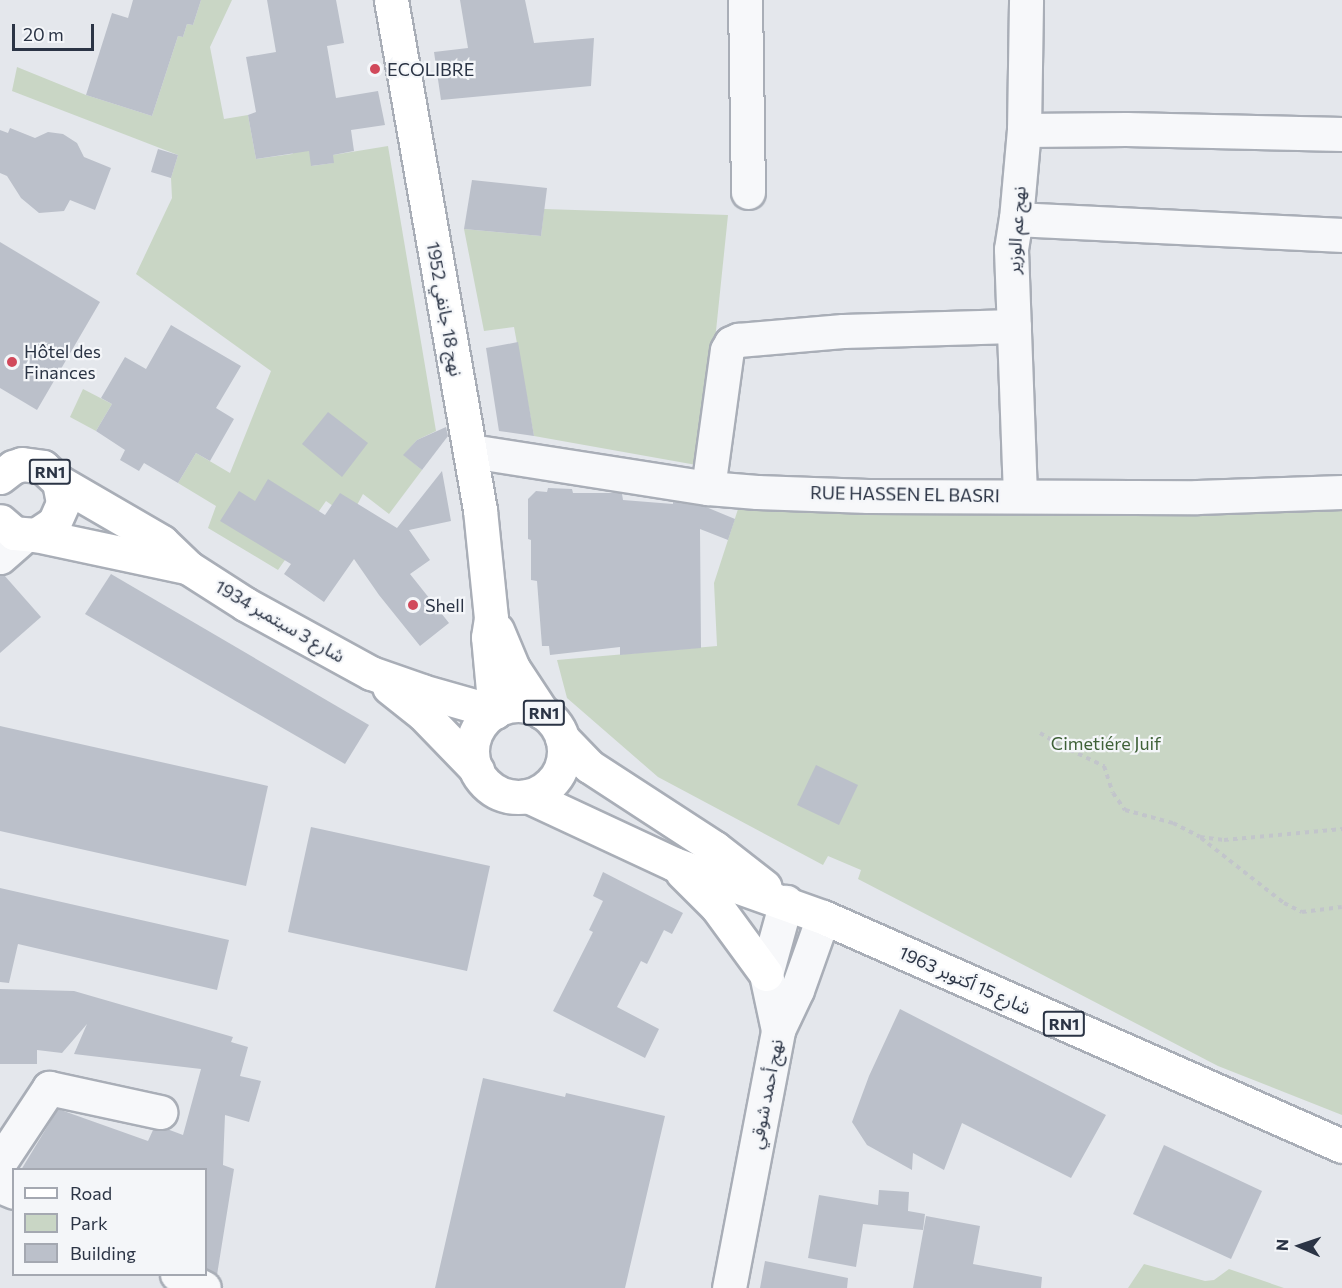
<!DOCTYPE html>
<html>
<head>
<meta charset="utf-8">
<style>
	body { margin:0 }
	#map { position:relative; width:1342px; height:1288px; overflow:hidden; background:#e4e7ec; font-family:Commissioner,"Noto Sans Arabic",sans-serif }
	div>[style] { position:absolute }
	.green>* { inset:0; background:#c9d6c5 }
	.building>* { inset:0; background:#bbc0ca }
	.path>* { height:4px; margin-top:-2px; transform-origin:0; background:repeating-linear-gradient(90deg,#c2c5cb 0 4.5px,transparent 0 9px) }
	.roads { filter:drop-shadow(2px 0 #a9aeb7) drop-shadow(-2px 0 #a9aeb7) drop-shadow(0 2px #a9aeb7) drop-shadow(0 -2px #a9aeb7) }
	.minor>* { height:33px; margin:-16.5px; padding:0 16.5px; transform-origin:16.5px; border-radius:16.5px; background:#f7f8fa }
	.major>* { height:33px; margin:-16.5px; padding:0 16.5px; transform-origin:16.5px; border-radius:16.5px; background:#fff }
	.major>.ring { margin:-16.5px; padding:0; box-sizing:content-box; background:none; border:33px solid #fff; border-radius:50% }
	.dots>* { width:16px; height:16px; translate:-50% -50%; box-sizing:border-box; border:3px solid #f4f6f9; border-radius:50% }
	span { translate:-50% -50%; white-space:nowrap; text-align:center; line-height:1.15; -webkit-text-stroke:4.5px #f4f6f9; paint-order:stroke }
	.shield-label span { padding:2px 4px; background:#f4f6f9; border:2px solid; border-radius:4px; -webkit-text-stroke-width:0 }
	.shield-label { font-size:16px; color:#2b3445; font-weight:700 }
	.poi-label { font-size:18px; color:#2b3445 }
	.left { translate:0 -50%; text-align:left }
	.street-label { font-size:18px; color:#2b3445 }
	.park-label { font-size:18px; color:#3f6138 }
	.legend { position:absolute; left:12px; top:1168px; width:195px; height:108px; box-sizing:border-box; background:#f4f6f9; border:2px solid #a4a8b1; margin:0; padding:8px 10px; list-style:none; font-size:18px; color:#2b3445 }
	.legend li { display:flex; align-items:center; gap:12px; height:30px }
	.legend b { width:30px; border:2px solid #a4a8b1 }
	.north { position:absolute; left:1270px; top:1216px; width:60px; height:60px; -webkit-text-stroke:4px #f4f6f9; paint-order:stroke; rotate:273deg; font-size:16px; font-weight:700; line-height:24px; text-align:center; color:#2b3445 }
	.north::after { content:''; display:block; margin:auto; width:21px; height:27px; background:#2b3445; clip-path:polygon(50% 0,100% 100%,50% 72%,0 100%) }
	.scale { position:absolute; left:12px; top:24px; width:82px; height:27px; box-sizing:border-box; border:3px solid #2b3445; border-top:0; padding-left:8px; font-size:18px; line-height:21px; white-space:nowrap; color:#2b3445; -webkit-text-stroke:4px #f4f6f9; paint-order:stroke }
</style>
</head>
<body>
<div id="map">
	<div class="green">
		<div style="clip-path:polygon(201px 0,232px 0,210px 47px,224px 119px,248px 115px,256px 159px,292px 154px,308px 141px,312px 166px,333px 163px,333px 155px,388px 146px,436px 431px,417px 440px,404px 455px,422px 470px,389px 514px,363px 494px,350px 518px,326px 501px,278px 570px,208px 528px,216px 506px,178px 483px,196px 453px,230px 473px,271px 371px,136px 274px,172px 198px,171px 178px,178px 155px,12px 91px,17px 67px,86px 95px,152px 116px,178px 36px,183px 37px,187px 24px,193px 25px)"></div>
		<div style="clip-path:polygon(544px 209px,728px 215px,702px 466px,534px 436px,514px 327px,484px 331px,464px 229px,541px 236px)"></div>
		<div style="clip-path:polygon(83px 389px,112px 404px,96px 431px,70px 417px)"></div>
		<div style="clip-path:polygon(1342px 500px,1342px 1115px,1218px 1066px,858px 879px,861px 870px,828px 856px,823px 865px,658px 777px,567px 698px,557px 660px,717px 646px,714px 583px,739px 506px)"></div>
		<div style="clip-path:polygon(1144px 1264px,1205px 1281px,1214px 1280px,1229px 1269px,1284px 1288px,1128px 1288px)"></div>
	</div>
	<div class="building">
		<div style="clip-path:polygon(133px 0,201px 0,193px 25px,187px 24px,183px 37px,178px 36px,152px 116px,86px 95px,112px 13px,128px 18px)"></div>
		<div style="clip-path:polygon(267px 0,336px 0,344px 43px,327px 46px,336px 98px,378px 91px,385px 125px,351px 130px,354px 151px,333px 155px,334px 163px,311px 166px,309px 151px,256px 159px,248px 115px,256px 112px,246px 57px,276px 52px)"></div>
		<div style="clip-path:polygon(460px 0,525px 0,534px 43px,594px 38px,591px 86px,441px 100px,434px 52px,468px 48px)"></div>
		<div style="clip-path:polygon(10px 128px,35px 138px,48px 132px,63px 134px,77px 143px,84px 157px,111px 168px,95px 210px,70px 200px,64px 211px,39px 213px,21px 198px,7px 176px,0 173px,0 130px,8px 133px)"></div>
		<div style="clip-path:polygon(158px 149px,178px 155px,171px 178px,151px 172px)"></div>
		<div style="clip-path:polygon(472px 180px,547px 188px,541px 236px,464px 229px)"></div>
		<div style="clip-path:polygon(0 242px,100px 302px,37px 410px,0 388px)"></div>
		<div style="clip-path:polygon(171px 325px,241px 366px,216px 408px,234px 419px,210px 461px,196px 453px,178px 483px,144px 463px,139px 471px,120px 460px,125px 450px,96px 431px,112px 404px,101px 398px,125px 357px,146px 369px)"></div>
		<div style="clip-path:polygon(518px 342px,534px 436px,499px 431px,486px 348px)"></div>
		<div style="clip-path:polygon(328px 412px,368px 443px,342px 477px,302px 444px)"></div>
		<div style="clip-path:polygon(446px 427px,448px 436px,422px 470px,403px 455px,417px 440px)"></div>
		<div style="clip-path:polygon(442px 471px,451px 521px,409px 530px,430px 560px,410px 574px,449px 623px,420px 646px,379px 595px,354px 559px,324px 602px,284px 574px,291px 564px,220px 521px,239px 491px,255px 501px,268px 479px,325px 515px,340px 493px,397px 528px)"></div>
		<div style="clip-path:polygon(548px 488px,572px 489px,573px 493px,620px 493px,622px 494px,623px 500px,673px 504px,673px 502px,706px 507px,735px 519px,728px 540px,700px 529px,701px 648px,620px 655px,620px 647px,550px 655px,549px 646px,542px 646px,537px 581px,531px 580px,531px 540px,528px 539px,528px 499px,536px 491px,547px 492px)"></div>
		<div style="clip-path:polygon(111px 574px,369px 725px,345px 764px,85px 614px)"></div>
		<div style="clip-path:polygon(0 575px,4px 575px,41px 617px,0 653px)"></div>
		<div style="clip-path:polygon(0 726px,268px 786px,246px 886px,0 831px)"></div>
		<div style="clip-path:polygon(816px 765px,858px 785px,839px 825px,797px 805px)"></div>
		<div style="clip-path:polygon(311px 827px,490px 866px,467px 971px,288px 932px)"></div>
		<div style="clip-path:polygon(603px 872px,683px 913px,672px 934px,664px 930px,647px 964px,641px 961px,617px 1007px,659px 1029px,645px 1058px,553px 1011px,593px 932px,589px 930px,603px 901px,593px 896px)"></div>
		<div style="clip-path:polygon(0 888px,229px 940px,217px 990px,18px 944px,9px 983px,0 982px)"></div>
		<div style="clip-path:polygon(0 989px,74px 991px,233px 1037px,231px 1042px,248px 1047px,240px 1076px,261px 1081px,249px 1122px,225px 1115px,223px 1165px,234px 1169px,217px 1275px,206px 1268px,206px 1170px,21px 1170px,58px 1109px,148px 1141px,153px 1130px,167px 1129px,183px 1135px,201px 1069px,74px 1054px,87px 1024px,62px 1053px,37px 1050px,37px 1064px,0 1064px)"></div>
		<div style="clip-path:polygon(900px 1009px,1106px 1115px,1071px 1178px,962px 1123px,944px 1170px,913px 1153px,912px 1170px,867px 1145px,852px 1122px,869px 1076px)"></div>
		<div style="clip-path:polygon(483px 1078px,565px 1097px,566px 1093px,665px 1116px,625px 1288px,435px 1288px)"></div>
		<div style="clip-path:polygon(1164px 1145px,1262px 1191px,1231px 1259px,1133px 1214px)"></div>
		<div style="clip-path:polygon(879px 1190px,909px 1192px,908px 1211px,925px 1214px,923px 1230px,863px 1224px,856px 1267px,808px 1258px,819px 1195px,878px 1205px)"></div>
		<div style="clip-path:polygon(926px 1216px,980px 1226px,973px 1264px,1042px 1277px,1041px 1288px,913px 1288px)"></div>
		<div style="clip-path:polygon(765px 1261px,848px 1278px,847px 1288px,760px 1288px)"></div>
	</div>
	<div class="path">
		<div style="left:1040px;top:733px;width:26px;rotate:31deg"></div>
		<div style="left:1062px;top:746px;width:47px;rotate:25.5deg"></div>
		<div style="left:1104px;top:766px;width:28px;rotate:72deg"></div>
		<div style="left:1113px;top:793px;width:21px;rotate:55deg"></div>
		<div style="left:1125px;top:810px;width:50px;rotate:15.2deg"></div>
		<div style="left:1173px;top:823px;width:30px;rotate:27deg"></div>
		<div style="left:1200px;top:837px;width:24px;rotate:7deg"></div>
		<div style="left:1224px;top:840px;width:119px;rotate:-5.3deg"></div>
		<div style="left:1201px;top:838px;width:105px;rotate:38.1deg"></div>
		<div style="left:1284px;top:903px;width:20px;rotate:27deg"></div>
		<div style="left:1302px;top:912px;width:40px;rotate:-7.1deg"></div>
	</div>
	<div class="roads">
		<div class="minor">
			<div style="left:745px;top:0;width:192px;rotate:89.1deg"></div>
			<div style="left:1024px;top:130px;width:102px;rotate:-0.6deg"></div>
			<div style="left:1126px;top:129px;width:216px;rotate:1.3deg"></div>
			<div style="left:1016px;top:219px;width:326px;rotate:2.8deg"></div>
			<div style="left:471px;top:451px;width:240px;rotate:8.9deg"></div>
			<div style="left:708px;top:488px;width:49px;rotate:4.7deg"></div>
			<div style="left:757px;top:492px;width:111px;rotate:2.1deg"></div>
			<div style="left:868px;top:496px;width:329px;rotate:0.2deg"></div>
			<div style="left:1197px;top:497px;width:145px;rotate:-2deg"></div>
			<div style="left:708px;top:488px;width:139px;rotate:-82.2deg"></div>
			<div style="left:727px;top:350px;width:8px;rotate:-60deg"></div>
			<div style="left:731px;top:343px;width:8px;rotate:-23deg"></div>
			<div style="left:738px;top:340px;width:105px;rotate:-4.9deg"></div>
			<div style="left:843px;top:331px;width:171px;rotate:-1.7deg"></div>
			<div style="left:1020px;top:495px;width:246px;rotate:-92.1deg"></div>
			<div style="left:1011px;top:249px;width:30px;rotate:-81deg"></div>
			<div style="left:1016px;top:219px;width:89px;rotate:-84.9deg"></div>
			<div style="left:1024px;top:130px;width:130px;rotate:-89.1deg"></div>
			<div style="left:0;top:557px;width:33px;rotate:-41deg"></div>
			<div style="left:778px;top:1030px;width:44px;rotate:-64.6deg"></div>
			<div style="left:797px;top:990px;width:77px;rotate:-70.4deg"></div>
			<div style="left:0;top:1162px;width:89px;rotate:-56.5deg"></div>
			<div style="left:49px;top:1088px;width:114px;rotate:12.2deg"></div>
			<div style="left:0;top:1186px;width:15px;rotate:23deg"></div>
			<div style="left:177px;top:1274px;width:30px;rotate:27deg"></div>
			<div style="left:729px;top:1288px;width:263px;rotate:-79.2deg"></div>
			<div style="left:778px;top:1030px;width:57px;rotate:-102.1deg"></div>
			<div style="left:766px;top:974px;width:75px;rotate:-74.5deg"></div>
		</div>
		<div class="major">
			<div style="left:0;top:477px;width:16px;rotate:-38deg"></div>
			<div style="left:13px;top:467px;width:9px;rotate:-18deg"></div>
			<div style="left:22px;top:464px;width:21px;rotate:8deg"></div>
			<div style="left:43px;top:467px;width:22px;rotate:43deg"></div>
			<div style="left:59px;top:482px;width:21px;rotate:79deg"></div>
			<div style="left:63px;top:503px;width:22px;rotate:114deg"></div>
			<div style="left:54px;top:523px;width:22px;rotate:146deg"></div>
			<div style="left:36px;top:535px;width:22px;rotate:-175deg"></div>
			<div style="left:14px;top:533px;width:18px;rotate:-139deg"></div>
			<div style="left:59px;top:482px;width:119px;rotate:30.2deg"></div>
			<div style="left:162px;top:542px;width:37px;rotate:44deg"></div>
			<div style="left:189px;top:568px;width:67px;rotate:32.7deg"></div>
			<div style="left:245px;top:604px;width:144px;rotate:28.7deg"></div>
			<div style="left:371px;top:673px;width:54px;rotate:19.4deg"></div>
			<div style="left:422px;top:691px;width:76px;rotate:16deg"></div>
			<div style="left:495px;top:712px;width:75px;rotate:-95.3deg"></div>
			<div style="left:488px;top:637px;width:19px;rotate:-81deg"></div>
			<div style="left:491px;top:618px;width:109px;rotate:-95.8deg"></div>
			<div style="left:480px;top:510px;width:518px;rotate:-99.9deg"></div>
			<div style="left:36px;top:535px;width:153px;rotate:12deg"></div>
			<div style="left:497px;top:630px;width:41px;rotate:67.2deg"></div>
			<div style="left:513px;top:668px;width:53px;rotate:56.6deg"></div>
			<div style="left:389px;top:687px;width:43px;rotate:38.5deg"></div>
			<div style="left:423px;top:714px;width:78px;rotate:46deg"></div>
			<div class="ring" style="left:472px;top:705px;width:59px;height:59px"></div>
			<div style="left:562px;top:738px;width:39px;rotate:46deg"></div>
			<div style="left:589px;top:766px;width:150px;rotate:33.1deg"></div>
			<div style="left:715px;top:848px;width:63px;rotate:38deg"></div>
			<div style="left:528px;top:796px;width:161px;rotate:25deg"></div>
			<div style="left:674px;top:864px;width:158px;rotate:19.6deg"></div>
			<div style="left:823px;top:917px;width:567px;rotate:23.81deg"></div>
			<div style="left:682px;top:872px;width:49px;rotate:45deg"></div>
			<div style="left:717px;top:907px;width:83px;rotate:53.8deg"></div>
		</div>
	</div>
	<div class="dots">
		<div style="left:375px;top:69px;background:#d1495b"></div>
		<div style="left:12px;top:362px;background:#d1495b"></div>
		<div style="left:413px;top:605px;background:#d1495b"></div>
	</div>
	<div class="shield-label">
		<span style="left:50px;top:472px">RN1</span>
		<span style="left:544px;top:713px">RN1</span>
		<span style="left:1064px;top:1024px">RN1</span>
	</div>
	<div class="poi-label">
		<span class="left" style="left:387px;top:69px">ECOLIBRE</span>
		<span class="left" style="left:24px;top:362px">Hôtel des<br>Finances</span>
		<span class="left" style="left:425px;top:605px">Shell</span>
	</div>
	<div class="street-label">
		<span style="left:1016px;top:230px;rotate:-86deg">نهج عم الوزير</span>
		<span style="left:445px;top:309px;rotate:80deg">نهج 18 جانفي 1952</span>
		<span style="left:905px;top:494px;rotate:1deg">RUE HASSEN EL BASRI</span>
		<span style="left:280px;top:621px;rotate:30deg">شارع 3 سبتمبر 1934</span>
		<span style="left:965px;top:980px;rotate:24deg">شارع 15 أكتوبر 1963</span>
		<span style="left:766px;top:1094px;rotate:-79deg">نهج أحمد شوقي</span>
	</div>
	<div class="park-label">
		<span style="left:1106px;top:743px">Cimetiére Juif</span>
	</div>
	<ul class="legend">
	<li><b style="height:8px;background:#fff"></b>Road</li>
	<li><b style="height:16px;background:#c9d6c5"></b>Park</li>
	<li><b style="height:16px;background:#bbc0ca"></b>Building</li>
	</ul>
	<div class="north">N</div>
	<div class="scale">20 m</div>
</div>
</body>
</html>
